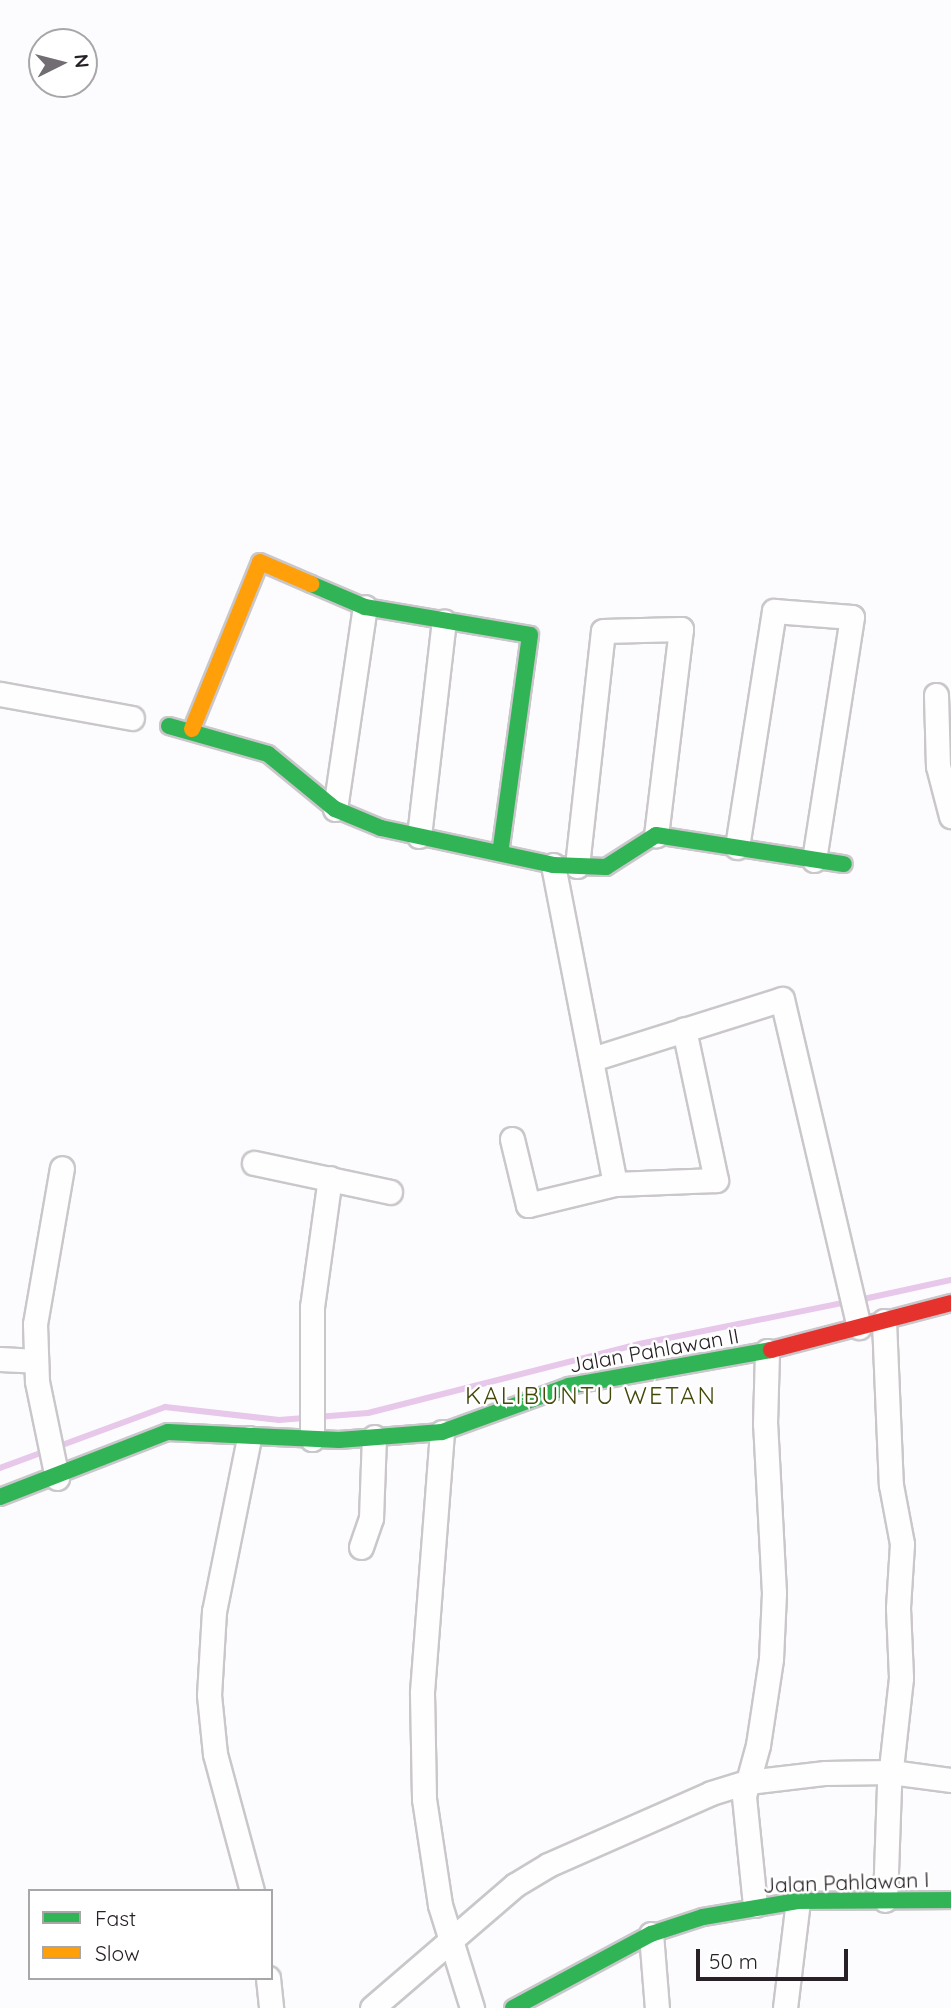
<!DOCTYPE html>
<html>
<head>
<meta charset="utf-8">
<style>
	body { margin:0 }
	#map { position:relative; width:951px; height:2008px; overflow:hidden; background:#fcfbfd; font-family:Quicksand,sans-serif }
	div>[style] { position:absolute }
	.stream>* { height:6px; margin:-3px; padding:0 3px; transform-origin:3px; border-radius:3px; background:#e7c7ea }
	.roads { filter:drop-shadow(2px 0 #cac7cb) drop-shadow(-2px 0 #cac7cb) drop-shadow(0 2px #cac7cb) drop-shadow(0 -2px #cac7cb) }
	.street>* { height:23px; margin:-11.5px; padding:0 11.5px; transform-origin:11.5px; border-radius:11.5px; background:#fffeff }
	.fast>* { height:16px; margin:-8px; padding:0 8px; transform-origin:8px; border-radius:8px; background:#30b455 }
	.slow>* { height:16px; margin:-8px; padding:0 8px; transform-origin:8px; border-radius:8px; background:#ff9f0a }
	.jam>* { height:16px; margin:-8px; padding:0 8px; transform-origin:8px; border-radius:8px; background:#e5322d }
	span { translate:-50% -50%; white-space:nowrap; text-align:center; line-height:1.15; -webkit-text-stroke:5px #fff; paint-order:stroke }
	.street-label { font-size:21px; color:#272127 }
	.quarter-label { font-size:24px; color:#44480a; letter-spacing:2px }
	.legend { position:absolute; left:28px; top:1889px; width:245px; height:91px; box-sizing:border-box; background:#fff; border:2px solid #a9a6a9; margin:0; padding:9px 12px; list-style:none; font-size:21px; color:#272127 }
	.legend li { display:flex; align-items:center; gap:14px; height:35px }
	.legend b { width:35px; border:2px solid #a9a6a9 }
	.north { position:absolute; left:28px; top:28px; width:70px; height:70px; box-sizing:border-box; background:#fff; border:2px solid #a9a6a9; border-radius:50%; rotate:84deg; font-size:19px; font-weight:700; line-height:28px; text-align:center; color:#272127 }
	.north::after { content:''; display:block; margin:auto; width:24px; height:32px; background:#726d72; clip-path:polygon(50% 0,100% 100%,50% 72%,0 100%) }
	.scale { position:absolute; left:696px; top:1949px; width:152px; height:32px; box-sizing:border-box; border:4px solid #272127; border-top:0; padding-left:9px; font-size:21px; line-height:24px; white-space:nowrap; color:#272127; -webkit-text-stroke:5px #fff; paint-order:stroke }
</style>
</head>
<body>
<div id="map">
	<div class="stream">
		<div style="left:859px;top:1300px;width:94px;rotate:-12.3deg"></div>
		<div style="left:0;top:1468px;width:176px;rotate:-20.3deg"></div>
		<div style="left:165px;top:1407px;width:115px;rotate:6.5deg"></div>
		<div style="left:279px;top:1420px;width:89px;rotate:-4.5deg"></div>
		<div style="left:368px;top:1413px;width:280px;rotate:-14.3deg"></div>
		<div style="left:639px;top:1344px;width:213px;rotate:-11.4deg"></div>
	</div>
	<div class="roads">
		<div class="street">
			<div style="left:0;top:694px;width:134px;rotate:10.3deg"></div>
			<div style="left:936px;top:695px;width:71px;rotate:88.4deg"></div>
			<div style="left:938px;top:766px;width:52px;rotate:75.4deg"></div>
			<div style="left:335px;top:809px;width:204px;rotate:-81.6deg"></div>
			<div style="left:419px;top:836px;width:216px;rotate:-83.4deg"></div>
			<div style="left:737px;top:847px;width:239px;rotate:-81.1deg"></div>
			<div style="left:774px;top:611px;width:78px;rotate:4.4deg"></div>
			<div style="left:852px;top:617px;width:246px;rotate:98.9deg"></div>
			<div style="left:553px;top:865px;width:325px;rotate:79deg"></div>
			<div style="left:577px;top:866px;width:236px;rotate:-83.7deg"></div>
			<div style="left:603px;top:631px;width:78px;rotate:-1.5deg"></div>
			<div style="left:681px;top:629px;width:208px;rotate:96.9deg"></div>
			<div style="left:592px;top:1059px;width:199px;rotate:-17.5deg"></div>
			<div style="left:782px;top:999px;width:337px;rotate:76.8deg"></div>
			<div style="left:512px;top:1139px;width:68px;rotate:76.4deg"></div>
			<div style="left:528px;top:1205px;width:89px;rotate:-13.6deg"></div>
			<div style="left:615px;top:1184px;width:101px;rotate:-2.3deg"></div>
			<div style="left:716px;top:1180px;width:154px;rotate:-102deg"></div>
			<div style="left:254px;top:1163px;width:139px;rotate:12deg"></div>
			<div style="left:884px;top:1321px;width:164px;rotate:87.6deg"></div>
			<div style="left:891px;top:1485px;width:60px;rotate:79.4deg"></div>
			<div style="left:902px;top:1544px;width:64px;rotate:93.6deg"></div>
			<div style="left:898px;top:1608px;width:70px;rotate:87.5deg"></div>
			<div style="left:901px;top:1678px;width:109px;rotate:96.3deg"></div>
			<div style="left:889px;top:1786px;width:114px;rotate:92deg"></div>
			<div style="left:0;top:1359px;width:36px;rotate:3deg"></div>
			<div style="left:442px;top:1432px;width:262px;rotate:94.4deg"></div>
			<div style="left:422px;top:1693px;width:106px;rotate:88.9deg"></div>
			<div style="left:424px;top:1799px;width:107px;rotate:81.4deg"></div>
			<div style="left:440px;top:1905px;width:108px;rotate:72.7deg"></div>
			<div style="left:249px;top:1438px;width:177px;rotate:101.4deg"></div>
			<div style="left:214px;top:1611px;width:84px;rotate:93.4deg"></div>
			<div style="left:209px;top:1695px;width:59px;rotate:84.2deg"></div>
			<div style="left:215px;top:1754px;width:142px;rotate:74.9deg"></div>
			<div style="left:312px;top:1439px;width:132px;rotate:-90deg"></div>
			<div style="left:312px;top:1307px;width:130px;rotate:-82.1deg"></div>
			<div style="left:57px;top:1478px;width:99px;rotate:-101.7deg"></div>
			<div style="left:37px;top:1381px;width:57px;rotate:-92deg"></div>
			<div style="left:35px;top:1324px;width:158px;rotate:-80.2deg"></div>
			<div style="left:361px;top:1547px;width:31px;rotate:-71deg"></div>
			<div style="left:371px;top:1518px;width:81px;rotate:-87.9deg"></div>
			<div style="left:755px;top:1905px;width:110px;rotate:-95.8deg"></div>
			<div style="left:744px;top:1796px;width:53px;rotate:-74.6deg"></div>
			<div style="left:758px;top:1745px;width:87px;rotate:-81.4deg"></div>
			<div style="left:771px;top:1659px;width:66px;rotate:-87.4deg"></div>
			<div style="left:774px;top:1593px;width:169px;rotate:-93deg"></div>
			<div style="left:765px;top:1424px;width:73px;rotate:-88.4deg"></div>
			<div style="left:651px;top:1934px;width:74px;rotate:85.4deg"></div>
			<div style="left:268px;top:1978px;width:30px;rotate:84deg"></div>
			<div style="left:372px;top:2008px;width:189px;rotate:-40.7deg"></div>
			<div style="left:515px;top:1885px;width:39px;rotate:-31deg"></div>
			<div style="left:548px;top:1865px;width:178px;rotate:-23.8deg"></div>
			<div style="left:711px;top:1793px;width:39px;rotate:-17deg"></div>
			<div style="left:748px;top:1782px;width:78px;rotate:-6.7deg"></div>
			<div style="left:825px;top:1773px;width:66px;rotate:-0.9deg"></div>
			<div style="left:891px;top:1772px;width:61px;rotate:7.6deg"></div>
			<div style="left:785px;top:2008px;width:108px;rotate:-83.1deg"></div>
		</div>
		<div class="fast">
			<div style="left:311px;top:584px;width:59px;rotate:23.1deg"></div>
			<div style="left:365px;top:607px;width:167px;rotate:9.6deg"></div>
			<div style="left:530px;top:635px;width:220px;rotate:97.8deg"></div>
			<div style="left:169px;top:726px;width:103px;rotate:15.8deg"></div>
			<div style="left:268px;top:754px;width:87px;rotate:39.4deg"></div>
			<div style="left:335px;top:809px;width:50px;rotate:22.4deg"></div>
			<div style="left:381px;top:828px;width:176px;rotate:12.1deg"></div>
			<div style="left:553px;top:865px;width:53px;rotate:2.2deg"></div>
			<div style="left:606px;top:867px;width:59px;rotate:-32.6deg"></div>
			<div style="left:656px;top:835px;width:190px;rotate:8.8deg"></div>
			<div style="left:0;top:1497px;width:180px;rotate:-21.2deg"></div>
			<div style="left:168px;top:1432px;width:171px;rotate:2.7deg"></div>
			<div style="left:339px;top:1440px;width:103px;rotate:-4.4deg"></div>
			<div style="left:442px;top:1432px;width:135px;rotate:-19.9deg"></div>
			<div style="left:569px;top:1386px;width:205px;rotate:-10.1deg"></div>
			<div style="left:513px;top:2008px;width:157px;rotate:-28.2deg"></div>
			<div style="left:651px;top:1934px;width:55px;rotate:-18.1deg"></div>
			<div style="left:703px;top:1917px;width:96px;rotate:-9.6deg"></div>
			<div style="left:798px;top:1901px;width:153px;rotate:-0.4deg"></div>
		</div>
		<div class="slow">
			<div style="left:192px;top:729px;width:180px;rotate:-67.8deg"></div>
			<div style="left:260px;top:562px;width:56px;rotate:23.3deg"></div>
		</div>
		<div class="jam">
			<div style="left:771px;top:1350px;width:186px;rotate:-14.6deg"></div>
		</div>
	</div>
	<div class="street-label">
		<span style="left:654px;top:1350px;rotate:-10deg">Jalan Pahlawan II</span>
		<span style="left:846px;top:1882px;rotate:-2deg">Jalan Pahlawan I</span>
	</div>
	<div class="quarter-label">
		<span style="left:591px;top:1396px">KALIBUNTU WETAN</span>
	</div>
	<ul class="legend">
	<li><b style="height:9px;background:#30b455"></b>Fast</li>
	<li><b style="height:9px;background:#ff9f0a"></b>Slow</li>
	</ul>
	<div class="north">N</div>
	<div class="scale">50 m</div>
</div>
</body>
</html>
